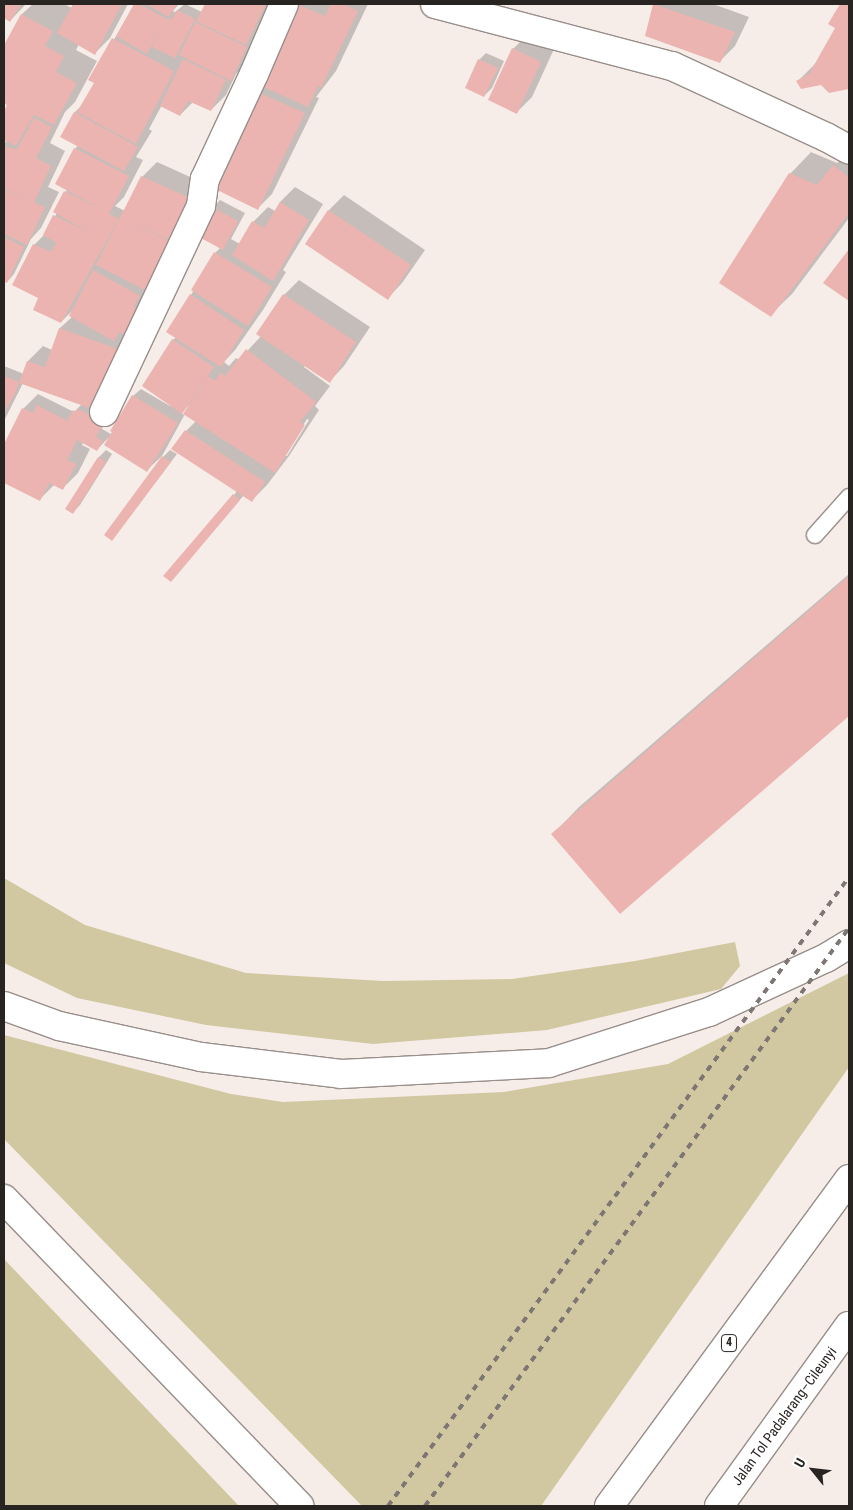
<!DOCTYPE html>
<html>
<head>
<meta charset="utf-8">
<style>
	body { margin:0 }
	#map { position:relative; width:853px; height:1510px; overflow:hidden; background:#f7ede8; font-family:"Roboto Condensed",sans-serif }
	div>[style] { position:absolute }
	.green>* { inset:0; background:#d1c8a1 }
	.shadow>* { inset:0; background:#0003 }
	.building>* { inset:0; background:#ecb4b0 }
	.roads { filter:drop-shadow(1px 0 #988e8a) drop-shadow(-1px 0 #988e8a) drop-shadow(0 1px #988e8a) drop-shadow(0 -1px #988e8a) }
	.service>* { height:16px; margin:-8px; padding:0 8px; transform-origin:8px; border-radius:8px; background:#fff }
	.minor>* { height:28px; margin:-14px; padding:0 14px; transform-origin:14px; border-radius:14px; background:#fff }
	.motorway>* { height:28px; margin:-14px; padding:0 14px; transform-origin:14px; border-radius:14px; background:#fff }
	.rail>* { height:4px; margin-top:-2px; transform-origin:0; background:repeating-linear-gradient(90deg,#7d7673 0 6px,transparent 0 12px) }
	span { translate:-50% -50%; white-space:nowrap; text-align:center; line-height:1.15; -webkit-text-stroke:4.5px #fff; paint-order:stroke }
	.shield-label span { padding:1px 4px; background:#fff; border:1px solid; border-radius:4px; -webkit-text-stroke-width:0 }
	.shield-label { font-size:12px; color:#282422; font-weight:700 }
	.street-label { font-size:14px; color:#282422 }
	.frame { position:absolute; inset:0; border:5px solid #282422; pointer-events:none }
	.north { position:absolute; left:788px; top:1445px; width:50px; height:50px; -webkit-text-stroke:4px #fff; paint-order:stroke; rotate:299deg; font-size:14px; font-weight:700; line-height:20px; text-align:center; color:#282422 }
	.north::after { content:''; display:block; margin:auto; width:18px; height:22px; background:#282422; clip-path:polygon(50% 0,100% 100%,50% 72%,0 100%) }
</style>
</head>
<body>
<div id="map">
	<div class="green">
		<div style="clip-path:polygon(4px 878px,85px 925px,246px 973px,383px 981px,512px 979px,635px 961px,735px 942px,740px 966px,721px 989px,547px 1030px,373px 1044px,206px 1025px,77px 998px,4px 963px)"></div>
		<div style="clip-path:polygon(849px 973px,849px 1067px,541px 1506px,362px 1506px,4px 1139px,4px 1035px,231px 1094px,283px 1102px,504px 1092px,668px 1064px)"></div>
		<div style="clip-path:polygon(4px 1259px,239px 1506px,4px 1506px)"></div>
	</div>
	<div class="shadow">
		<div style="clip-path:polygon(4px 4px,26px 4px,10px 21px,6px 18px,4px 22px)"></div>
		<div style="clip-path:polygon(33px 4px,64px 4px,72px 8px,75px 4px,128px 4px,110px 38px,95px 53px,79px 44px,76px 50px,97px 61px,75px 102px,65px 112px,50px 143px,65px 151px,48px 187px,59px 192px,41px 228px,31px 239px,14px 274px,7px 282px,4px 280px,4px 144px,7px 140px,4px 139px,4px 114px,9px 104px,4px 101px,4px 47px,22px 14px)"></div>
		<div style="clip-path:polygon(evenodd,135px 4px,179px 4px,173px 11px,175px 12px,185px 4px,202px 12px,207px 4px,273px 4px,245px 64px,236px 74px,226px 95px,211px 110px,193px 102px,180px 115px,162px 105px,149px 129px,152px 131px,136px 157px,143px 160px,124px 197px,115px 206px,125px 211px,142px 177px,157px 162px,208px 185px,102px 429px,111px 434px,133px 396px,141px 389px,170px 406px,171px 404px,173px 340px,176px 337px,191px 295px,215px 253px,221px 247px,213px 208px,220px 200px,245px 213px,231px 239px,240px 244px,253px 222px,268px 207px,275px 211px,280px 202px,295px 187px,323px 204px,283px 270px,286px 272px,263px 310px,235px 350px,224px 362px,229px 366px,236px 358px,239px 360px,261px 336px,258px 334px,284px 295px,299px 280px,370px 327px,344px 366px,330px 381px,305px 365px,304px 367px,330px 386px,315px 406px,319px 410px,289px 456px,267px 485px,252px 500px,244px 495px,178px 573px,237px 491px,186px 431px,196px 421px,185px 414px,162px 456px,147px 470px,108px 438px,97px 450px,83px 442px,82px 445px,90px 449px,78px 473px,63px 488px,55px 484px,39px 500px,4px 481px,4px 447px,23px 409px,38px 394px,74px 412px,82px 404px,23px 383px,4px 421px,4px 366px,24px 374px,28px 361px,43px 346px,52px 350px,60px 328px,72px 317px,73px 310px,61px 322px,40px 297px,34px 245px,44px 235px,57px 213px,67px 189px,75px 149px,78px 145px,62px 136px,75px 112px,84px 103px,95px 82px,90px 80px,135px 4px,190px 404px,184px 415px,181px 413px,190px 404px,135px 4px,307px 419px,309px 420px,287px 456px,284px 456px,307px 419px)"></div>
		<div style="clip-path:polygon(295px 4px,368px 4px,336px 71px,316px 97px,319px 98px,272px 194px,257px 209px,258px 93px,265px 86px)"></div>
		<div style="clip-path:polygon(654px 4px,713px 4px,749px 17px,735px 46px,720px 61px,646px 35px)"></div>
		<div style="clip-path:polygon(841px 4px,849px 4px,849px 88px,829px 91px,821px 84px,798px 81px,817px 62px,837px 28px,829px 24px)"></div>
		<div style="clip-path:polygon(528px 34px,555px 47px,532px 97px,517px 112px,513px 49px)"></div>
		<div style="clip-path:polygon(486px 53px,504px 61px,492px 88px,484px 96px,479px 60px)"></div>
		<div style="clip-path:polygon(849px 151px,849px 218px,792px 294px,770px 315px,790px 174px,811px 152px,837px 163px)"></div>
		<div style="clip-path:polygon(344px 195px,425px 250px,402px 283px,388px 298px,307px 244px,329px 210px)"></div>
		<div style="clip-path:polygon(106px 450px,112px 454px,80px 505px,73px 512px,67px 508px,99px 457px)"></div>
		<div style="clip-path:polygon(170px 450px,177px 454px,112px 539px,163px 457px)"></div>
		<div style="clip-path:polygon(849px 574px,849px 714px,620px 913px,553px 834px,579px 807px)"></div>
	</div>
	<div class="building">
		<div style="clip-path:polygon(4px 4px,21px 4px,10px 22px,4px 18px)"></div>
		<div style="clip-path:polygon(73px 4px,122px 4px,95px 55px,57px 33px)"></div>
		<div style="clip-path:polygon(134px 4px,139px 4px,167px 19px,172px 19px,177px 10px,195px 19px,175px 58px,152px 47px,165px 22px,147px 54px,116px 36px)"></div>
		<div style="clip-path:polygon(146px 4px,177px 4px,169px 17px)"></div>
		<div style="clip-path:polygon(205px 4px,266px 4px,246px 45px,196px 21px)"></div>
		<div style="clip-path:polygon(296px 4px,325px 16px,331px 4px,343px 4px,358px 11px,321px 88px,318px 86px,308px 107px,257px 84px)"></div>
		<div style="clip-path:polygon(653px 4px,735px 32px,720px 63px,645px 36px)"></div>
		<div style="clip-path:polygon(840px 4px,849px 4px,849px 89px,829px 93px,821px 85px,801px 89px,796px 81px,809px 74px,835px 28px,828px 24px)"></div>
		<div style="clip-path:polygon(21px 14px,53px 31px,45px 46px,64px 56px,56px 72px,77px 83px,54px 125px,34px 115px,16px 146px,4px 140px,4px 111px,7px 105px,4px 103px,4px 45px)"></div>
		<div style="clip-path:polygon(195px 22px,247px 47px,231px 81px,179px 55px)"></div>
		<div style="clip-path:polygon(112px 38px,174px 71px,136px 144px,77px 112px,94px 83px,88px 80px)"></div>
		<div style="clip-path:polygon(512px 48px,541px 62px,517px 114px,488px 100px)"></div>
		<div style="clip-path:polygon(183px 59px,226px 80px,211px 111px,188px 101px,180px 116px,160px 106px)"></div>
		<div style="clip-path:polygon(478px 59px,498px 68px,484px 97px,465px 88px)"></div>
		<div style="clip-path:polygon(257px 92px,305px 113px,258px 210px,211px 187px)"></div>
		<div style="clip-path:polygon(74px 112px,138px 147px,124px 171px,60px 137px)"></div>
		<div style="clip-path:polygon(34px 118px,52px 127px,36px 158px,51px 166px,34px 202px,45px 207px,27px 245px,4px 234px,4px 189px,28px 199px,4px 188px,4px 147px,17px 149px)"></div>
		<div style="clip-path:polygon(74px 148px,129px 176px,109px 214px,119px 219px,61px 323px,33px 310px,38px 298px,12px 285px,33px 244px,51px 252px,56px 243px,58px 244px,43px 235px,53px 215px,89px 232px,53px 212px,64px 191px,105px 211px,55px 184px)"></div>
		<div style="clip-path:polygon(833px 165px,849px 177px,849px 213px,771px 317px,719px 283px,789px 173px,817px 185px)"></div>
		<div style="clip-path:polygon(141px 176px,194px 200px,173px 242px,125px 219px,173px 243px,149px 292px,96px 265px)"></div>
		<div style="clip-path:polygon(280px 202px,309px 220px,273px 281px,232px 255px,252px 221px,264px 228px)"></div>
		<div style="clip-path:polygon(212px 207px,238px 221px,223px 250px,197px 236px)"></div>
		<div style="clip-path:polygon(328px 210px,411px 265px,388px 300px,305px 244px)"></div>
		<div style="clip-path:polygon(4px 237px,24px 247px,7px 283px,4px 282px)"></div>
		<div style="clip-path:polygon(849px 249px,849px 301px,823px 283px)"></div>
		<div style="clip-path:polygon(214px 252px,272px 287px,248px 326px,191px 290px)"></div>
		<div style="clip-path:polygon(93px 270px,140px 296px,133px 307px,141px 311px,127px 336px,119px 332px,114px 341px,69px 316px)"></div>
		<div style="clip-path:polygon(190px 294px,244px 330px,221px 367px,166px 332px)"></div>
		<div style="clip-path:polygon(283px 294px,356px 342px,330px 383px,256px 334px)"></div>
		<div style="clip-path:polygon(59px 328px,120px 350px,95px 410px,19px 383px,27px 361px,45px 367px)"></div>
		<div style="clip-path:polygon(172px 339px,214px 367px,182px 414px,142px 386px)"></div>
		<div style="clip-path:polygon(246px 349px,316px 402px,300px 422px,305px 425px,275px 473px,183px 414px,208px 376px,215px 381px,220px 373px,225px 376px)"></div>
		<div style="clip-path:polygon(4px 376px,19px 382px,14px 397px,13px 396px,4px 414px)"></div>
		<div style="clip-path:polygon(132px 395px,178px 423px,147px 472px,104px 445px,112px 432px,110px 431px)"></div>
		<div style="clip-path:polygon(37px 405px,67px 421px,73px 410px,76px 412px,78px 409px,104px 422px,96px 437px,103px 441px,97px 451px,77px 440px,67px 460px,76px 464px,63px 490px,49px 483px,40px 501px,4px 483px,4px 444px,22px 408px,33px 413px)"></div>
		<div style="clip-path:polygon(185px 430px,265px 482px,252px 502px,171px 449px)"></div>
		<div style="clip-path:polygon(162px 456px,171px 462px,112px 541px,104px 535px)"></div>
		<div style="clip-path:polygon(98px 457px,106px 462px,73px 514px,65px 509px)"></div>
		<div style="clip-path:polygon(233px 494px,240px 500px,171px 582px,163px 576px)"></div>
		<div style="clip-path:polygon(849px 576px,849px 716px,620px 914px,551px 834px)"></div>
	</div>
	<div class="roads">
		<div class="service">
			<div style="left:815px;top:535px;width:51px;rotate:-48.2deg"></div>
		</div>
		<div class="minor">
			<div style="left:435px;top:4px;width:245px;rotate:14.7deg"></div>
			<div style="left:672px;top:66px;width:170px;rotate:24.8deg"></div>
			<div style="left:826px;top:137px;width:26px;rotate:29deg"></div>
			<div style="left:104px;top:412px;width:228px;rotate:-64.8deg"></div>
			<div style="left:201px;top:206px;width:27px;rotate:-82deg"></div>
			<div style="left:205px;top:179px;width:116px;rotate:-65deg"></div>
			<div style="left:254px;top:74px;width:76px;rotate:-66.8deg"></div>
		</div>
		<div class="motorway">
			<div style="left:4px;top:1006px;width:59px;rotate:20deg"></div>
			<div style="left:59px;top:1026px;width:145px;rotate:12.3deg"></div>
			<div style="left:201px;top:1057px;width:141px;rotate:6.9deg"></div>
			<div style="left:341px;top:1074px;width:208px;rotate:-3deg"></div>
			<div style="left:549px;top:1063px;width:168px;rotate:-17.7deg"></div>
			<div style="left:709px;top:1012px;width:129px;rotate:-24.8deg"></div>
			<div style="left:826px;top:958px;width:27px;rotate:-31deg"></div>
			<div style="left:4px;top:1199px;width:426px;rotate:46.1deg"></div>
			<div style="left:609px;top:1506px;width:406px;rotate:-53.7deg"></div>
			<div style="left:719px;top:1506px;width:222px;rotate:-54.2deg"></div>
		</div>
	</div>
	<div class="rail">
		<div style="left:388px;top:1506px;width:780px;rotate:-53.76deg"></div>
		<div style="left:425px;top:1506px;width:717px;rotate:-53.74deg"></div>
	</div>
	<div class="shield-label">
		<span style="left:729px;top:1343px">4</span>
	</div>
	<div class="street-label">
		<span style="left:784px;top:1416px;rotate:-54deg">Jalan Tol Padalarang–Cileunyi</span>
	</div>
	<div class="frame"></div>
	<div class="north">U</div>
</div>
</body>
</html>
